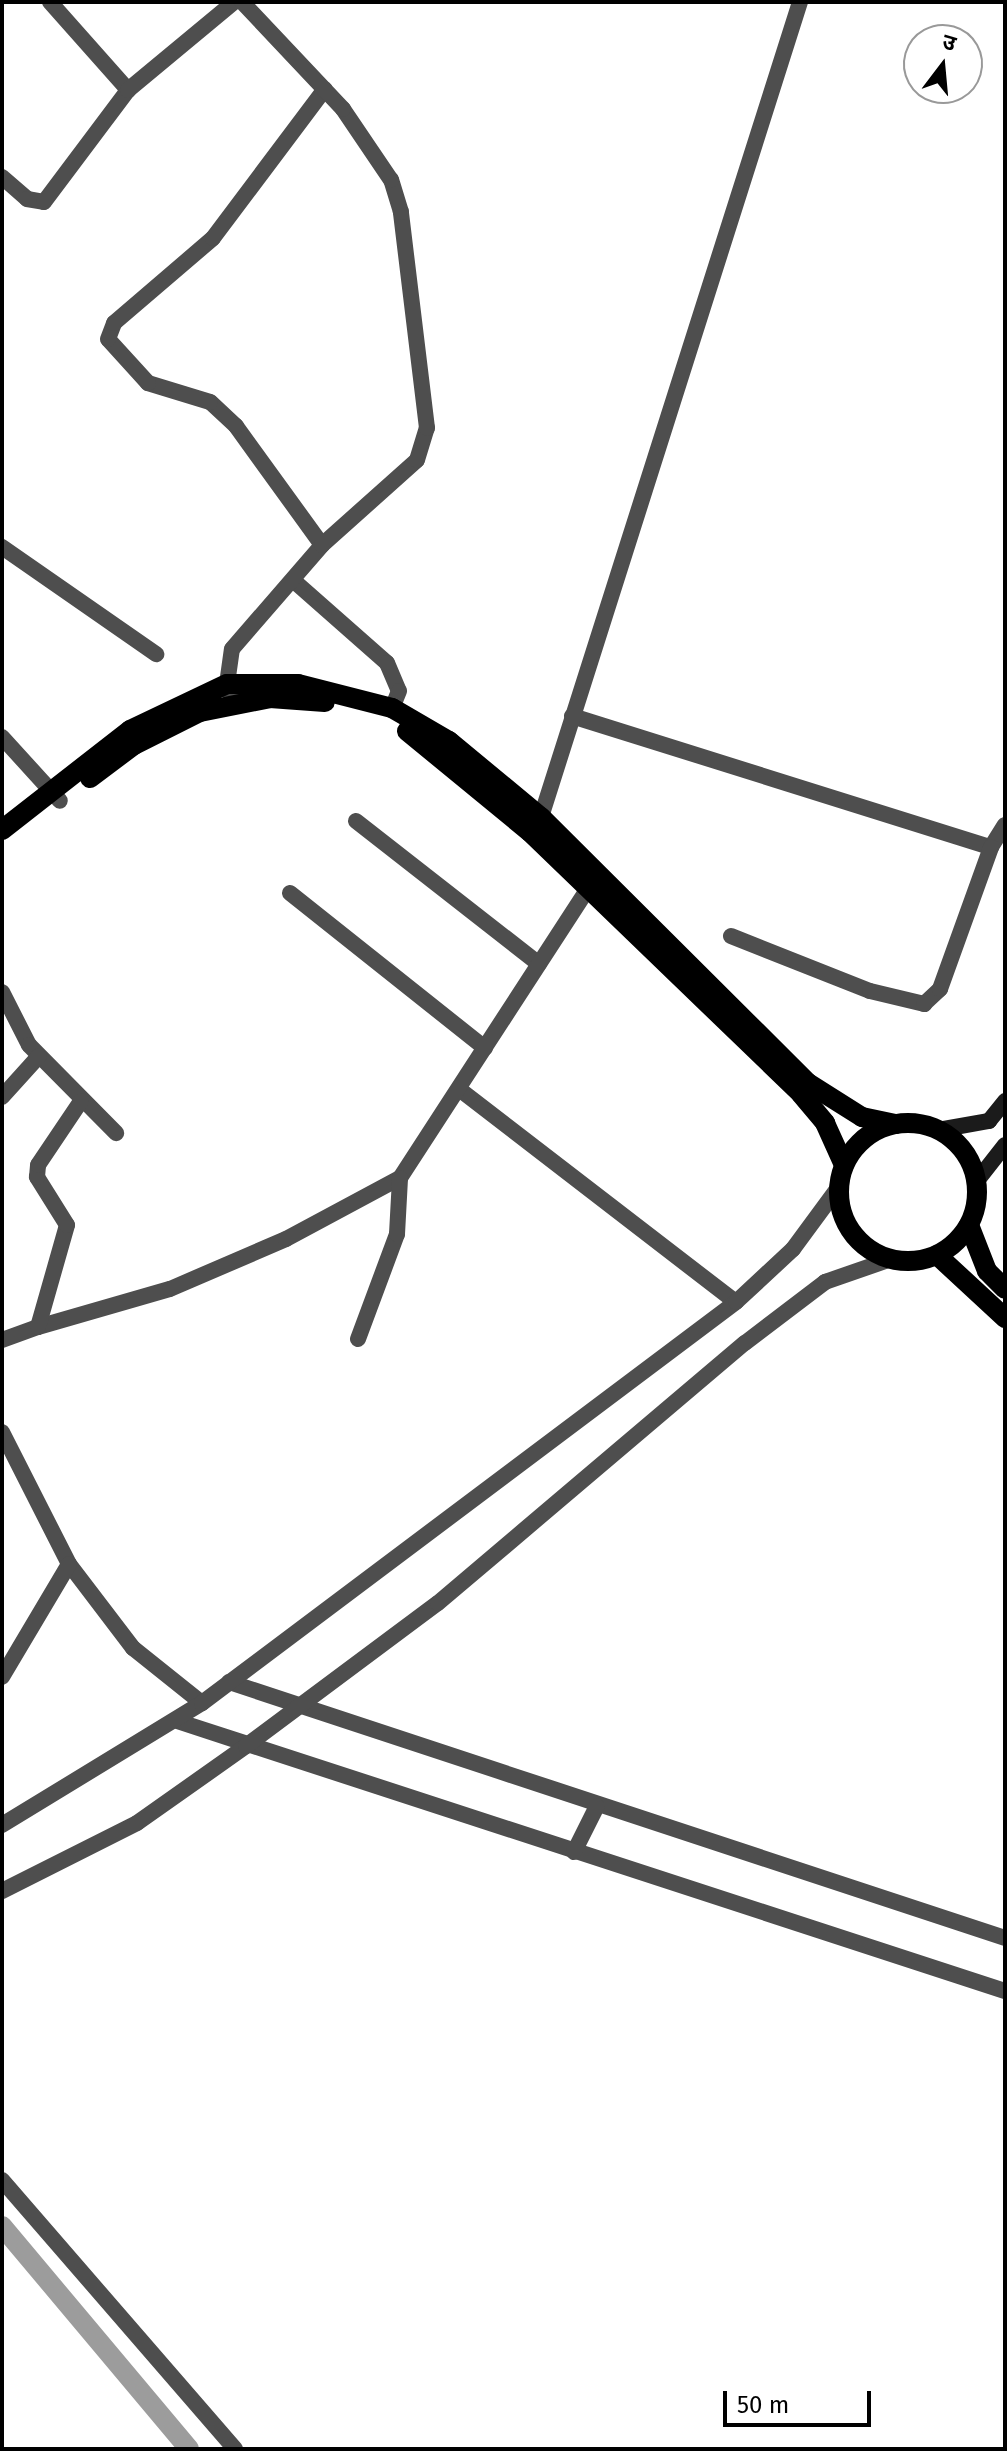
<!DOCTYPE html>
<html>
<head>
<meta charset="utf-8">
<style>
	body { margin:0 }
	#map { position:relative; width:1007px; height:2451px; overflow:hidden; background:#fff; font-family:"Fira Sans","Noto Sans Devanagari",sans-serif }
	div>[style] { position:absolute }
	.canal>* { height:20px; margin:-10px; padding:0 10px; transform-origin:10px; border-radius:10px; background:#9c9c9c }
	.minor>* { height:16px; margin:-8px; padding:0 8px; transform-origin:8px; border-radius:8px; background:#4e4e4e }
	.tertiary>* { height:16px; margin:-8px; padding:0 8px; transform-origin:8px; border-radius:8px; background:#4e4e4e }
	.secondary>* { height:16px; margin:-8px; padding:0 8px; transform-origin:8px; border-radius:8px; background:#1b1b1b }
	.primary>* { height:20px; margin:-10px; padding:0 10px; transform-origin:10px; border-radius:10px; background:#000 }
	.primary>.ring { margin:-10px; padding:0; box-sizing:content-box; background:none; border:20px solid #000; border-radius:50% }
	span { translate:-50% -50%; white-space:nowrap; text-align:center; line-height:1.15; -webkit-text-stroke:6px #fff; paint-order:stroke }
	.frame { position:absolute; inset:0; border:4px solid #000; pointer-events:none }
	.north { position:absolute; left:903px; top:24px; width:80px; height:80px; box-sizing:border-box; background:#fff; border:2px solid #999; border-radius:50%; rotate:16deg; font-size:22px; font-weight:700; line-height:32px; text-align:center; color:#000 }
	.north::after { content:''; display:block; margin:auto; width:28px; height:36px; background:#000; clip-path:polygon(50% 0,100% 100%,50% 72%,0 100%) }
	.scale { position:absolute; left:723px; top:2391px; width:148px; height:36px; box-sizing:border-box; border:4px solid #000; border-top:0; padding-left:10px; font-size:24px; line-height:28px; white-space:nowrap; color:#000; -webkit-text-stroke:6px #fff; paint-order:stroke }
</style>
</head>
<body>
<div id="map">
	<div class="canal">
		<div style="left:2px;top:2226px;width:291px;rotate:50deg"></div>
	</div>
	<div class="minor">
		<div style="left:50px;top:2px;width:118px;rotate:48.4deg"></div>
		<div style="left:2px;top:177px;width:33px;rotate:41deg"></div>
		<div style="left:27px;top:199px;width:17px;rotate:10deg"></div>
		<div style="left:44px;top:202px;width:140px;rotate:-53.1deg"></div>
		<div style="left:128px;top:90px;width:138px;rotate:-39.7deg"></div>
		<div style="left:322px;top:545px;width:147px;rotate:-125.9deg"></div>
		<div style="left:236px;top:426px;width:35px;rotate:-137deg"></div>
		<div style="left:210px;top:402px;width:65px;rotate:-163deg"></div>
		<div style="left:148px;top:383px;width:59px;rotate:-132.3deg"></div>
		<div style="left:108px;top:339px;width:17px;rotate:-69deg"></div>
		<div style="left:114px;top:323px;width:130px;rotate:-40.6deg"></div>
		<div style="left:213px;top:238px;width:186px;rotate:-53.1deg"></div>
		<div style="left:2px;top:547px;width:188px;rotate:34.8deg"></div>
		<div style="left:294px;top:581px;width:124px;rotate:41.4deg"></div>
		<div style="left:387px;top:663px;width:30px;rotate:67deg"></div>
		<div style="left:399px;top:691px;width:18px;rotate:112deg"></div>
		<div style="left:231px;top:695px;width:12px;rotate:-110deg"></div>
		<div style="left:227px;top:684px;width:35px;rotate:-82deg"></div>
		<div style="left:232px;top:649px;width:138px;rotate:-49.1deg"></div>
		<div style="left:322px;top:545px;width:127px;rotate:-41.8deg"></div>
		<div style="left:417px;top:460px;width:34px;rotate:-73deg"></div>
		<div style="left:427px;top:428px;width:218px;rotate:-96.9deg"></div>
		<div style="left:401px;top:212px;width:34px;rotate:-107deg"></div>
		<div style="left:391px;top:180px;width:86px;rotate:-124.1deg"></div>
		<div style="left:343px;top:109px;width:147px;rotate:-133.3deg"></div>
		<div style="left:572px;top:716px;width:439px;rotate:17.4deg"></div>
		<div style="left:991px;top:847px;width:26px;rotate:-58deg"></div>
		<div style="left:2px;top:737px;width:86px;rotate:47.8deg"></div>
		<div style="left:356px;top:821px;width:232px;rotate:38deg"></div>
		<div style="left:290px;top:893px;width:249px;rotate:38.5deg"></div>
		<div style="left:731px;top:936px;width:149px;rotate:21.6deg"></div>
		<div style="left:870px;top:991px;width:56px;rotate:13.5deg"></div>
		<div style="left:924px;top:1004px;width:22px;rotate:-43deg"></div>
		<div style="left:940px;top:989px;width:151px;rotate:-70.2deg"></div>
		<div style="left:2px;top:992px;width:59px;rotate:63deg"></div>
		<div style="left:29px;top:1045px;width:124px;rotate:45.3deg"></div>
		<div style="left:459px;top:1089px;width:349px;rotate:37.6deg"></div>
		<div style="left:2px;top:1097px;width:55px;rotate:-47.9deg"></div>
		<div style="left:38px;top:1327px;width:137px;rotate:-16.1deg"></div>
		<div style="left:170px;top:1289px;width:126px;rotate:-23.3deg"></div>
		<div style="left:286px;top:1239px;width:129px;rotate:-28.2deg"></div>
		<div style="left:400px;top:1178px;width:346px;rotate:-57deg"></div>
		<div style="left:358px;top:1339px;width:112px;rotate:-69.6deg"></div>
		<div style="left:397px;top:1234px;width:56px;rotate:-86.9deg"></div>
		<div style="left:2px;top:1340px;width:38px;rotate:-20deg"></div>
		<div style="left:38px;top:1327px;width:106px;rotate:-74.1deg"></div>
		<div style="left:67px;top:1225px;width:57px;rotate:-122deg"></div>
		<div style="left:37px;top:1177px;width:12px;rotate:-85deg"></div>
		<div style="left:38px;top:1165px;width:77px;rotate:-56.1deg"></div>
		<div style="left:2px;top:1432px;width:148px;rotate:63.1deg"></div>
		<div style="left:69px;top:1564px;width:106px;rotate:52.7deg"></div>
		<div style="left:133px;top:1648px;width:88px;rotate:38.6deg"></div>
		<div style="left:2px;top:1677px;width:131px;rotate:-59.3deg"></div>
		<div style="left:2px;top:2180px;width:356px;rotate:49.1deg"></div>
	</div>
	<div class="tertiary">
		<div style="left:541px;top:817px;width:855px;rotate:-72.37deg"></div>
		<div style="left:229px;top:1682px;width:817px;rotate:18.26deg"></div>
		<div style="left:177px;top:1721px;width:871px;rotate:18.06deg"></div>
		<div style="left:2px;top:1825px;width:234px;rotate:-31.4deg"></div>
		<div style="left:202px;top:1703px;width:668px;rotate:-36.9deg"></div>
		<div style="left:736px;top:1302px;width:78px;rotate:-42.9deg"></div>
		<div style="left:793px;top:1249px;width:76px;rotate:-53.6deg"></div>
		<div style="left:574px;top:1852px;width:51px;rotate:-63.4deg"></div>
		<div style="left:2px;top:1891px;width:151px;rotate:-26.7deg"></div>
		<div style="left:137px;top:1823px;width:133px;rotate:-35.2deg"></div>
		<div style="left:246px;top:1746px;width:239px;rotate:-36.7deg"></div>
		<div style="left:438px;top:1603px;width:402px;rotate:-40.3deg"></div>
		<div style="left:745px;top:1343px;width:101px;rotate:-37.3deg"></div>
		<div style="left:825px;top:1282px;width:70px;rotate:-19.2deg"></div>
	</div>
	<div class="secondary">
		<div style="left:938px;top:1130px;width:52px;rotate:-10deg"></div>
		<div style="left:989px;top:1121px;width:26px;rotate:-51deg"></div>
		<div style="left:976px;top:1182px;width:47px;rotate:-51.9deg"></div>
	</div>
	<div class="primary">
		<div style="left:407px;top:731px;width:159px;rotate:39.4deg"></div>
		<div style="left:530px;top:832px;width:377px;rotate:44deg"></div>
		<div style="left:801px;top:1094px;width:38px;rotate:50deg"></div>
		<div style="left:825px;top:1123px;width:46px;rotate:65.7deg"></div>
		<div style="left:90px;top:778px;width:55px;rotate:-36.9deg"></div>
		<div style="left:134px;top:745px;width:74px;rotate:-26.6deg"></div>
		<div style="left:200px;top:712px;width:71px;rotate:-11.3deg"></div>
		<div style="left:270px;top:698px;width:55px;rotate:4.2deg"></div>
		<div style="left:2px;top:830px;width:162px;rotate:-38deg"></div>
		<div style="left:130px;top:730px;width:107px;rotate:-25.4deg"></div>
		<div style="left:227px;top:684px;width:71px"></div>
		<div style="left:298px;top:684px;width:97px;rotate:14.3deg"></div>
		<div style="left:392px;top:708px;width:66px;rotate:30.1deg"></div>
		<div style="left:449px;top:741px;width:119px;rotate:39.6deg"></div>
		<div style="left:541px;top:817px;width:377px;rotate:44.9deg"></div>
		<div style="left:808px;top:1083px;width:64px;rotate:32.2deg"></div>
		<div style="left:862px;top:1117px;width:34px;rotate:12deg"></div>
		<div class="ring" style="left:839px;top:1123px;width:118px;height:118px"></div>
		<div style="left:969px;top:1225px;width:49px;rotate:68.6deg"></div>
		<div style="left:987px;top:1271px;width:25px;rotate:45deg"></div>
		<div style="left:937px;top:1255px;width:93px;rotate:42.8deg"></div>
	</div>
	<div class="frame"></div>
	<div class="north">उ</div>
	<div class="scale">50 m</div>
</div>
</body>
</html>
